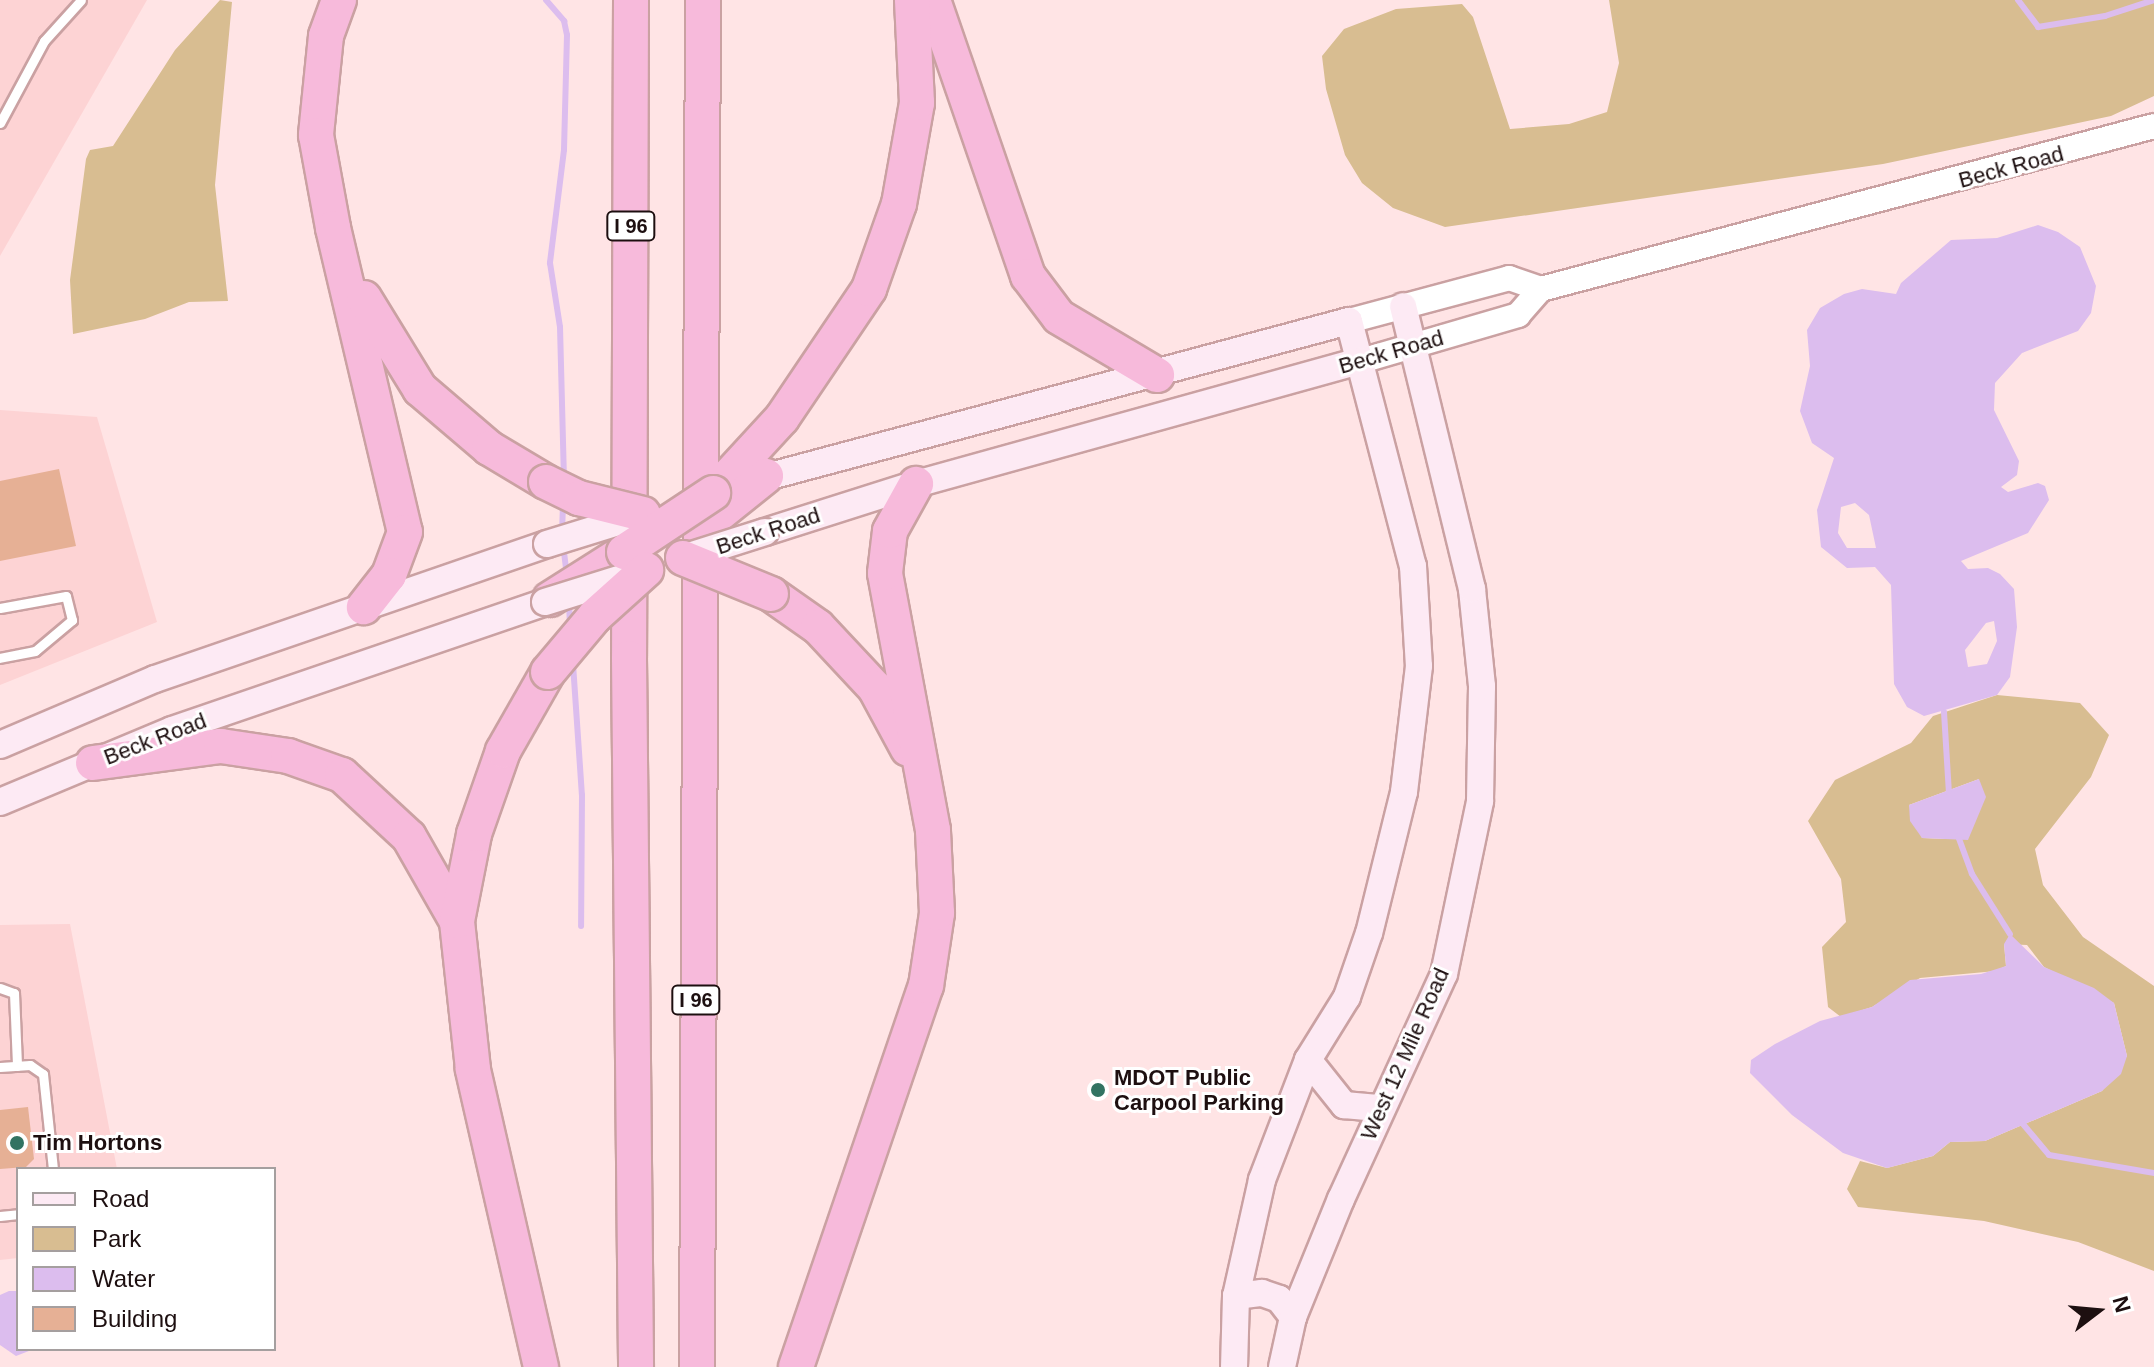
<!DOCTYPE html>
<html>
<head>
<meta charset="utf-8">
<style>
	body { margin:0 }
	#map { position:relative; width:2154px; height:1367px; overflow:hidden; background:#ffe4e5; font-family:Arial,sans-serif }
	div>[style] { position:absolute }
	.built>* { inset:0; background:#fdd3d4 }
	.green>* { inset:0; background:#d8bd91 }
	.water>* { inset:0; background:#dcbdee }
	.stream>* { height:6px; margin:-3px; padding:0 3px; transform-origin:3px; border-radius:3px; background:#dcbdee }
	.building>* { inset:0; background:#e6b095 }
	.roads { filter:drop-shadow(2px 0 #caa1a2) drop-shadow(-2px 0 #caa1a2) drop-shadow(0 2px #caa1a2) drop-shadow(0 -2px #caa1a2) }
	.service>* { height:9px; margin:-4.5px; padding:0 4.5px; transform-origin:4.5px; border-radius:4.5px; background:#fff }
	.tertiary>* { height:24px; margin:-12px; padding:0 12px; transform-origin:12px; border-radius:12px; background:#fff }
	.secondary>* { height:26px; margin:-13px; padding:0 13px; transform-origin:13px; border-radius:13px; background:#fdeaf4 }
	.motorway>* { height:34px; margin:-17px; padding:0 17px; transform-origin:17px; border-radius:17px; background:#f7badb }
	.bridges { filter:drop-shadow(2px 0 #caa1a2) drop-shadow(-2px 0 #caa1a2) drop-shadow(0 2px #caa1a2) drop-shadow(0 -2px #caa1a2) }
	.secondary-bridge>* { height:26px; margin:-13px; padding:0 13px; transform-origin:13px; border-radius:13px; background:#fdeaf4 }
	.motorway-bridge>* { height:34px; margin:-17px; padding:0 17px; transform-origin:17px; border-radius:17px; background:#f7badb }
	.dots>* { width:22px; height:22px; translate:-50% -50%; box-sizing:border-box; border:4px solid #fff; border-radius:50% }
	span { translate:-50% -50%; white-space:nowrap; text-align:center; line-height:1.15; -webkit-text-stroke:6px #fff; paint-order:stroke }
	.shield-label span { padding:2px 6px; background:#fff; border:2px solid; border-radius:6px; -webkit-text-stroke-width:0 }
	.shield-label { font-size:20px; color:#1d0f10; font-weight:700 }
	.street-label { font-size:22px; color:#1d0f10 }
	.poi-label { font-size:22px; color:#1d0f10; font-weight:700 }
	.left { translate:0 -50%; text-align:left }
	.legend { position:absolute; left:16px; top:1167px; width:260px; height:184px; box-sizing:border-box; background:#fff; border:2px solid #a59f9f; margin:0; padding:10px 14px; list-style:none; font-size:24px; color:#1d0f10 }
	.legend li { display:flex; align-items:center; gap:16px; height:40px }
	.legend b { width:40px; border:2px solid #a59f9f }
	.north { position:absolute; left:2058px; top:1271px; width:80px; height:80px; -webkit-text-stroke:6px #fff; paint-order:stroke; rotate:74deg; font-size:22px; font-weight:700; line-height:32px; text-align:center; color:#1d0f10 }
	.north::after { content:''; display:block; margin:auto; width:28px; height:36px; background:#1d0f10; clip-path:polygon(50% 0,100% 100%,50% 72%,0 100%) }
</style>
</head>
<body>
<div id="map">
	<div class="built">
		<div style="clip-path:polygon(0 0,147px 0,0 256px)"></div>
		<div style="clip-path:polygon(0 410px,97px 417px,157px 622px,0 685px)"></div>
		<div style="clip-path:polygon(70px 924px,117px 1169px,18px 1169px,18px 1258px,0 1260px,0 925px)"></div>
	</div>
	<div class="green">
		<div style="clip-path:polygon(220px 0,232px 2px,215px 185px,228px 301px,189px 302px,145px 319px,73px 334px,70px 280px,86px 159px,90px 150px,113px 146px,175px 50px)"></div>
		<div style="clip-path:polygon(1609px 0,2154px 0,2154px 96px,2111px 116px,1883px 164px,1445px 227px,1393px 208px,1362px 183px,1345px 155px,1326px 89px,1322px 56px,1344px 29px,1396px 9px,1462px 4px,1473px 17px,1510px 129px,1569px 124px,1607px 112px,1619px 63px)"></div>
		<div style="clip-path:polygon(evenodd,1997px 695px,2080px 703px,2109px 735px,2091px 777px,2035px 849px,2043px 885px,2083px 937px,2154px 986px,2154px 1271px,2078px 1242px,1984px 1221px,1858px 1207px,1847px 1189px,1860px 1161px,1887px 1168px,1933px 1156px,1950px 1142px,1985px 1141px,2102px 1091px,2127px 1056px,2114px 1003px,2044px 967px,2027px 945px,2004px 944px,2006px 966px,1996px 971px,1920px 978px,1872px 1007px,1841px 1017px,1828px 1007px,1822px 947px,1846px 922px,1841px 879px,1808px 821px,1835px 780px,1911px 743px,1933px 716px,1997px 695px,1979px 779px,1945px 839px,1922px 838px,1909px 805px,1979px 779px)"></div>
	</div>
	<div class="water">
		<div style="clip-path:polygon(evenodd,2038px 225px,2058px 232px,2080px 247px,2096px 286px,2091px 313px,2078px 331px,2022px 353px,1995px 383px,1994px 410px,2019px 461px,2017px 475px,2001px 487px,2008px 492px,2038px 483px,2045px 486px,2049px 500px,2028px 533px,1961px 561px,1968px 569px,1988px 568px,2000px 574px,2014px 589px,2017px 627px,2010px 677px,1997px 695px,1924px 716px,1907px 707px,1894px 684px,1891px 585px,1875px 567px,1847px 568px,1821px 547px,1817px 510px,1834px 458px,1812px 443px,1800px 411px,1810px 366px,1807px 330px,1820px 308px,1844px 294px,1862px 289px,1896px 294px,1901px 283px,1951px 240px,1997px 238px,2038px 225px,1855px 503px,1869px 515px,1876px 548px,1847px 548px,1838px 533px,1841px 507px,1855px 503px,2038px 225px,1994px 621px,1997px 641px,1987px 664px,1968px 667px,1965px 650px,1986px 623px,1994px 621px)"></div>
		<div style="clip-path:polygon(1979px 779px,1986px 797px,1968px 840px,1922px 838px,1910px 821px,1909px 805px)"></div>
		<div style="clip-path:polygon(2010px 934px,2044px 967px,2094px 988px,2114px 1003px,2127px 1056px,2121px 1074px,2102px 1091px,1985px 1141px,1950px 1142px,1933px 1156px,1887px 1168px,1843px 1153px,1792px 1115px,1750px 1073px,1751px 1060px,1775px 1044px,1820px 1021px,1872px 1007px,1910px 980px,1981px 974px,2006px 966px,2004px 944px)"></div>
		<div style="clip-path:polygon(9px 1291px,18px 1291px,18px 1349px,34px 1349px,16px 1356px,0 1345px,0 1295px)"></div>
	</div>
	<div class="stream">
		<div style="left:546px;top:0;width:28px;rotate:49deg"></div>
		<div style="left:564px;top:21px;width:14px;rotate:78deg"></div>
		<div style="left:567px;top:35px;width:115px;rotate:91.5deg"></div>
		<div style="left:564px;top:150px;width:114px;rotate:97.1deg"></div>
		<div style="left:550px;top:263px;width:65px;rotate:81.1deg"></div>
		<div style="left:560px;top:327px;width:150px;rotate:88.5deg"></div>
		<div style="left:2018px;top:0;width:34px;rotate:53deg"></div>
		<div style="left:2038px;top:27px;width:68px;rotate:-9.3deg"></div>
		<div style="left:2105px;top:16px;width:52px;rotate:-18.1deg"></div>
		<div style="left:562px;top:533px;width:29px;rotate:-88deg"></div>
		<div style="left:563px;top:544px;width:33px;rotate:83deg"></div>
		<div style="left:569px;top:600px;width:25px;rotate:88deg"></div>
		<div style="left:573px;top:664px;width:131px;rotate:86.1deg"></div>
		<div style="left:582px;top:795px;width:131px;rotate:90.4deg"></div>
		<div style="left:1944px;top:712px;width:81px;rotate:86.5deg"></div>
		<div style="left:1958px;top:836px;width:40px;rotate:69.8deg"></div>
		<div style="left:1972px;top:874px;width:71px;rotate:57.7deg"></div>
		<div style="left:2023px;top:1124px;width:40px;rotate:50deg"></div>
		<div style="left:2049px;top:1155px;width:107px;rotate:9.7deg"></div>
	</div>
	<div class="building">
		<div style="clip-path:polygon(59px 469px,76px 546px,0 561px,0 481px)"></div>
		<div style="clip-path:polygon(28px 1107px,34px 1159px,26px 1167px,0 1169px,0 1110px)"></div>
	</div>
	<div class="roads">
		<div class="service">
			<div style="left:0;top:123px;width:93px;rotate:-61.8deg"></div>
			<div style="left:44px;top:41px;width:55px;rotate:-47.9deg"></div>
			<div style="left:0;top:608px;width:67px;rotate:-10.3deg"></div>
			<div style="left:66px;top:596px;width:25px;rotate:76deg"></div>
			<div style="left:72px;top:620px;width:48px;rotate:140deg"></div>
			<div style="left:35px;top:651px;width:36px;rotate:169deg"></div>
			<div style="left:0;top:988px;width:15px;rotate:20deg"></div>
			<div style="left:14px;top:993px;width:73px;rotate:87.6deg"></div>
			<div style="left:0;top:1067px;width:30px;rotate:-4deg"></div>
			<div style="left:30px;top:1065px;width:16px;rotate:35deg"></div>
			<div style="left:43px;top:1074px;width:96px;rotate:84deg"></div>
			<div style="left:0;top:1216px;width:18px;rotate:-6deg"></div>
		</div>
		<div class="tertiary">
			<div style="left:1349px;top:321px;width:166px;rotate:-15deg"></div>
			<div style="left:1509px;top:278px;width:34px;rotate:19deg"></div>
			<div style="left:1541px;top:289px;width:634px;rotate:-14.89deg"></div>
			<div style="left:1361px;top:361px;width:164px;rotate:-16.3deg"></div>
			<div style="left:1518px;top:315px;width:35px;rotate:-49deg"></div>
		</div>
		<div class="secondary">
			<div style="left:748px;top:482px;width:622px;rotate:-15deg"></div>
			<div style="left:1349px;top:321px;width:253px;rotate:75.4deg"></div>
			<div style="left:1413px;top:566px;width:100px;rotate:86.6deg"></div>
			<div style="left:1419px;top:666px;width:127px;rotate:96.8deg"></div>
			<div style="left:1404px;top:792px;width:145px;rotate:103.9deg"></div>
			<div style="left:1369px;top:933px;width:68px;rotate:109deg"></div>
			<div style="left:1347px;top:997px;width:74px;rotate:121.8deg"></div>
			<div style="left:1308px;top:1060px;width:129px;rotate:111deg"></div>
			<div style="left:1262px;top:1180px;width:119px;rotate:102.6deg"></div>
			<div style="left:1236px;top:1296px;width:71px;rotate:91.6deg"></div>
			<div style="left:765px;top:532px;width:158px;rotate:-17.6deg"></div>
			<div style="left:916px;top:484px;width:462px;rotate:-15.5deg"></div>
			<div style="left:0;top:745px;width:168px;rotate:-23.1deg"></div>
			<div style="left:155px;top:679px;width:415px;rotate:-19deg"></div>
			<div style="left:0;top:802px;width:186px;rotate:-22.7deg"></div>
			<div style="left:172px;top:730px;width:394px;rotate:-18.9deg"></div>
			<div style="left:1308px;top:1060px;width:58px;rotate:51.3deg"></div>
			<div style="left:1344px;top:1105px;width:37px;rotate:5deg"></div>
			<div style="left:1236px;top:1296px;width:26px;rotate:-7deg"></div>
			<div style="left:1262px;top:1293px;width:18px;rotate:19deg"></div>
			<div style="left:1279px;top:1299px;width:23px;rotate:52deg"></div>
			<div style="left:1282px;top:1367px;width:51px;rotate:-77.6deg"></div>
			<div style="left:1293px;top:1317px;width:127px;rotate:-67.9deg"></div>
			<div style="left:1341px;top:1199px;width:247px;rotate:-65.4deg"></div>
			<div style="left:1444px;top:974px;width:177px;rotate:-78.2deg"></div>
			<div style="left:1480px;top:801px;width:115px;rotate:-89deg"></div>
			<div style="left:1482px;top:686px;width:98px;rotate:-95.9deg"></div>
			<div style="left:1472px;top:589px;width:291px;rotate:-103.7deg"></div>
		</div>
		<div class="motorway">
			<div style="left:339px;top:0;width:38px;rotate:110deg"></div>
			<div style="left:326px;top:36px;width:100px;rotate:95.8deg"></div>
			<div style="left:316px;top:135px;width:95px;rotate:79.6deg"></div>
			<div style="left:333px;top:228px;width:312px;rotate:76.7deg"></div>
			<div style="left:405px;top:532px;width:46px;rotate:110.4deg"></div>
			<div style="left:389px;top:575px;width:41px;rotate:128deg"></div>
			<div style="left:631px;top:0;width:658px;rotate:90.17deg"></div>
			<div style="left:629px;top:658px;width:709px;rotate:89.43deg"></div>
			<div style="left:933px;top:0;width:292px;rotate:71deg"></div>
			<div style="left:1028px;top:276px;width:51px;rotate:52.9deg"></div>
			<div style="left:1059px;top:317px;width:114px;rotate:30.6deg"></div>
			<div style="left:364px;top:298px;width:107px;rotate:58.4deg"></div>
			<div style="left:420px;top:389px;width:91px;rotate:40.5deg"></div>
			<div style="left:489px;top:448px;width:66px;rotate:30.8deg"></div>
			<div style="left:713px;top:493px;width:102px;rotate:-47.4deg"></div>
			<div style="left:782px;top:418px;width:156px;rotate:-56deg"></div>
			<div style="left:869px;top:289px;width:90px;rotate:-70.6deg"></div>
			<div style="left:899px;top:204px;width:103px;rotate:-79.9deg"></div>
			<div style="left:917px;top:103px;width:103px;rotate:-92.8deg"></div>
			<div style="left:710px;top:521px;width:72px;rotate:-38.8deg"></div>
			<div style="left:771px;top:594px;width:57px;rotate:35.1deg"></div>
			<div style="left:818px;top:627px;width:83px;rotate:46.9deg"></div>
			<div style="left:875px;top:688px;width:69px;rotate:61.6deg"></div>
			<div style="left:550px;top:599px;width:88px;rotate:-32.4deg"></div>
			<div style="left:93px;top:763px;width:129px;rotate:-7.6deg"></div>
			<div style="left:221px;top:746px;width:68px;rotate:8.5deg"></div>
			<div style="left:288px;top:756px;width:57px;rotate:19.4deg"></div>
			<div style="left:342px;top:775px;width:91px;rotate:42.8deg"></div>
			<div style="left:409px;top:837px;width:97px;rotate:60.3deg"></div>
			<div style="left:541px;top:1367px;width:306px;rotate:-102.9deg"></div>
			<div style="left:473px;top:1069px;width:149px;rotate:-96.2deg"></div>
			<div style="left:457px;top:921px;width:89px;rotate:-78.9deg"></div>
			<div style="left:474px;top:834px;width:88px;rotate:-70.7deg"></div>
			<div style="left:503px;top:751px;width:91px;rotate:-60.3deg"></div>
			<div style="left:697px;top:1367px;width:1367px;rotate:-89.75deg"></div>
			<div style="left:796px;top:1367px;width:403px;rotate:-71.2deg"></div>
			<div style="left:926px;top:986px;width:74px;rotate:-81.4deg"></div>
			<div style="left:937px;top:913px;width:83px;rotate:-92.8deg"></div>
			<div style="left:933px;top:830px;width:261px;rotate:-100.6deg"></div>
			<div style="left:885px;top:573px;width:42px;rotate:-83.2deg"></div>
			<div style="left:890px;top:531px;width:54px;rotate:-61deg"></div>
		</div>
	</div>
	<div class="bridges">
		<div class="secondary-bridge">
			<div style="left:547px;top:544px;width:102px;rotate:-17.2deg"></div>
			<div style="left:683px;top:558px;width:86px;rotate:-17.6deg"></div>
			<div style="left:545px;top:602px;width:101px;rotate:-17.4deg"></div>
		</div>
		<div class="motorway-bridge">
			<div style="left:546px;top:482px;width:37px;rotate:26deg"></div>
			<div style="left:579px;top:498px;width:66px;rotate:14deg"></div>
			<div style="left:624px;top:552px;width:107px;rotate:-33.5deg"></div>
			<div style="left:683px;top:558px;width:95px;rotate:22.2deg"></div>
			<div style="left:548px;top:672px;width:73px;rotate:-50deg"></div>
			<div style="left:595px;top:616px;width:69px;rotate:-42deg"></div>
		</div>
	</div>
	<div class="dots">
		<div style="left:1098px;top:1090px;background:#327362"></div>
		<div style="left:17px;top:1143px;background:#327362"></div>
	</div>
	<div class="shield-label">
		<span style="left:631px;top:226px">I 96</span>
		<span style="left:696px;top:1000px">I 96</span>
	</div>
	<div class="street-label">
		<span style="left:2011px;top:167px;rotate:-15deg">Beck Road</span>
		<span style="left:1391px;top:352px;rotate:-16deg">Beck Road</span>
		<span style="left:768px;top:531px;rotate:-18deg">Beck Road</span>
		<span style="left:155px;top:739px;rotate:-21deg">Beck Road</span>
		<span style="left:1405px;top:1054px;rotate:-66deg">West 12 Mile Road</span>
	</div>
	<div class="poi-label">
		<span class="left" style="left:1114px;top:1090px">MDOT Public<br>Carpool Parking</span>
		<span class="left" style="left:33px;top:1143px">Tim Hortons</span>
	</div>
	<ul class="legend">
	<li><b style="height:10px;background:#fdeaf4"></b>Road</li>
	<li><b style="height:22px;background:#d8bd91"></b>Park</li>
	<li><b style="height:22px;background:#dcbdee"></b>Water</li>
	<li><b style="height:22px;background:#e6b095"></b>Building</li>
	</ul>
	<div class="north">N</div>
</div>
</body>
</html>
